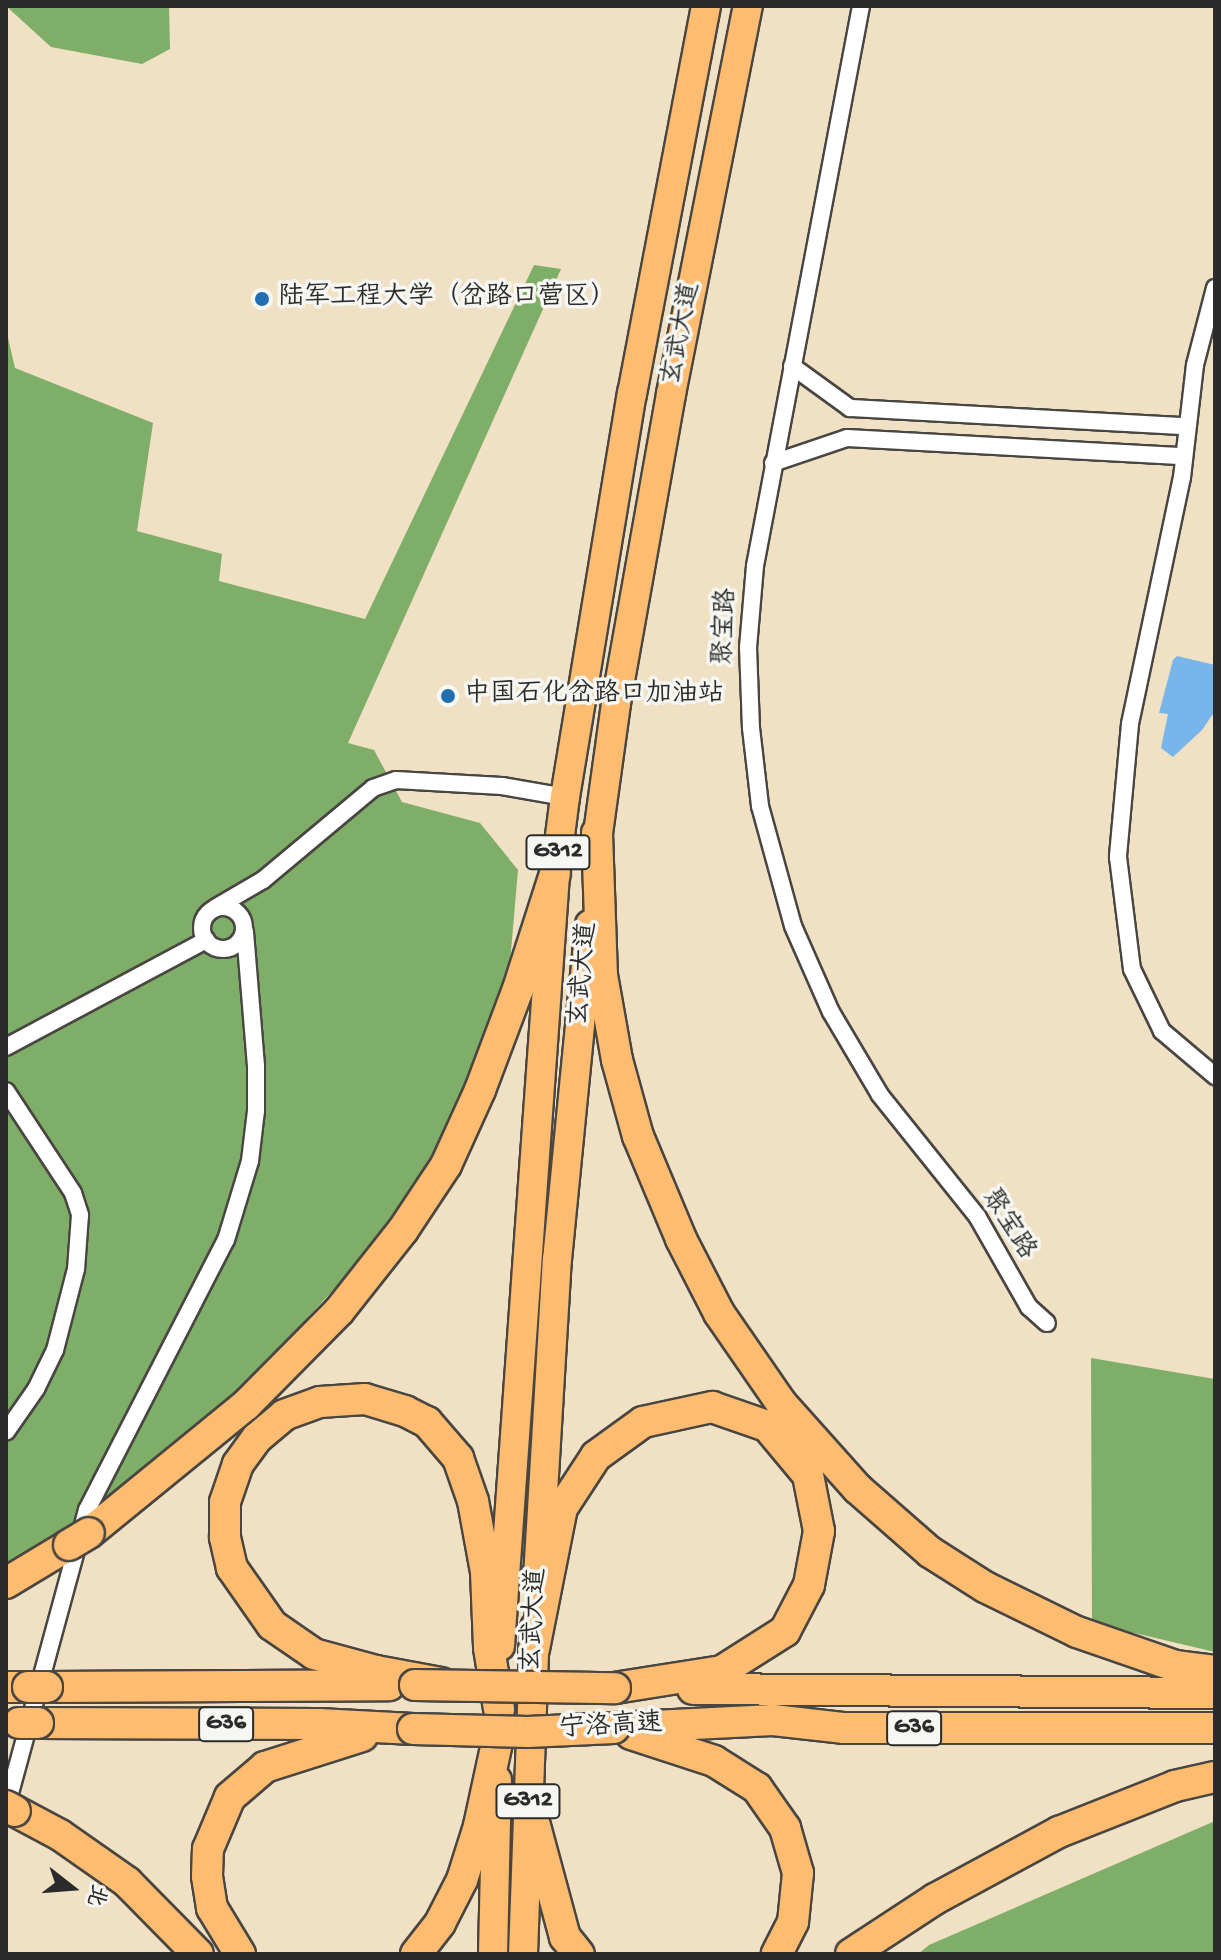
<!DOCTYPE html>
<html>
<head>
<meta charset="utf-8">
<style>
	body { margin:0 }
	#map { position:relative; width:1221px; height:1960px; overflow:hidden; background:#f0e1c5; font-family:"Gochi Hand","LXGW WenKai TC",sans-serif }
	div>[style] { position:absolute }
	.forest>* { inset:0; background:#7eae67 }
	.water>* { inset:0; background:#77b5ea }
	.roads { filter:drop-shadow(2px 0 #494642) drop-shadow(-2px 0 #494642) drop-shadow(0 2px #494642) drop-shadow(0 -2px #494642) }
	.minor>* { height:16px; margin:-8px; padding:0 8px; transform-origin:8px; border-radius:8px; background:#fff }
	.minor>.ring { margin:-8px; padding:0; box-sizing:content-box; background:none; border:16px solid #fff; border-radius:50% }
	.trunk>* { height:28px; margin:-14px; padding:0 14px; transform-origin:14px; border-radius:14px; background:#fdbc70 }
	.motorway>* { height:30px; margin:-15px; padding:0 15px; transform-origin:15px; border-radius:15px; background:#fdbc70 }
	.bridges { filter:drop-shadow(2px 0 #494642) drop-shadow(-2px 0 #494642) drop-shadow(0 2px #494642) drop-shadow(0 -2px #494642) }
	.motorway-bridge>* { height:30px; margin:-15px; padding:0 15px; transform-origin:15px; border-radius:15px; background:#fdbc70 }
	.dots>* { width:22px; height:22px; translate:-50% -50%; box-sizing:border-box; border:4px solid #f6f6f2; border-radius:50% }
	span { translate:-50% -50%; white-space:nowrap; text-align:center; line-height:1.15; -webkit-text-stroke:7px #f6f6f2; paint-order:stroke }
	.shield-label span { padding:2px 6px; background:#f6f6f2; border:2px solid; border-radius:6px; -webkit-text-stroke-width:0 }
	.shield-label { font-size:24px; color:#2b2b2b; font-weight:700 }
	.poi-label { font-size:26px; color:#2b2b2b }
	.left { translate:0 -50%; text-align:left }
	.street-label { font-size:26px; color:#2b2b2b }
	.frame { position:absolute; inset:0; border:8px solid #2b2b2b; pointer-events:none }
	.north { position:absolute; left:32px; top:1848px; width:80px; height:80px; -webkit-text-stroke:6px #f6f6f2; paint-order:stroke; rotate:107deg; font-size:22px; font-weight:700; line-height:32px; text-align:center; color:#2b2b2b }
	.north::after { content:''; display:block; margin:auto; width:28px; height:36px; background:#2b2b2b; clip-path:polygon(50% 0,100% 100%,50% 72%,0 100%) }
</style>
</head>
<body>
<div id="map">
	<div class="forest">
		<div style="clip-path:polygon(6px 6px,169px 6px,170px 49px,142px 64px,51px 47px)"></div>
		<div style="clip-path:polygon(534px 265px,561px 269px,348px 743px,374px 750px,402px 802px,480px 823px,518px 870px,509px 974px,459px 1110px,380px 1239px,209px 1425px,47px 1547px,6px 1565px,6px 329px,15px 368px,153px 423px,137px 531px,222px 554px,219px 581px,365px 619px)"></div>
		<div style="clip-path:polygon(1091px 1358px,1215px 1379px,1215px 1652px,1092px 1623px)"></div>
		<div style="clip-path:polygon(1215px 1821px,1215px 1954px,918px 1954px,929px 1945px)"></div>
	</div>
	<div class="water">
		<div style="clip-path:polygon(1177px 656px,1215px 665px,1215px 711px,1202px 730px,1173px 757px,1161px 748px,1168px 714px,1159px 713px,1173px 660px)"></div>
	</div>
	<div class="roads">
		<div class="minor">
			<div style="left:861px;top:6px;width:570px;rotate:100.72deg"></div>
			<div style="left:755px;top:566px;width:81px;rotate:94.9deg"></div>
			<div style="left:748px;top:647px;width:81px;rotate:87.9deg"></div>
			<div style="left:751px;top:728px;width:79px;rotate:83.4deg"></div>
			<div style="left:760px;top:806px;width:124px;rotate:74.6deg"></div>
			<div style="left:793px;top:926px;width:94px;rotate:66.2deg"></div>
			<div style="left:831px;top:1012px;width:96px;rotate:59.4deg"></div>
			<div style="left:880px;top:1095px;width:155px;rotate:51.3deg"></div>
			<div style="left:977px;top:1216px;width:105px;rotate:60.3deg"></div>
			<div style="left:1029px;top:1307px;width:24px;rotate:42deg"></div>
			<div style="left:1215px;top:288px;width:80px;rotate:104.6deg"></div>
			<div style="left:1195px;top:365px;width:113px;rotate:96.6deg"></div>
			<div style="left:1182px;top:477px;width:252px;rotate:101.9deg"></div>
			<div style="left:1130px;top:724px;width:134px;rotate:95.2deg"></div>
			<div style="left:1118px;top:857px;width:113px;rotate:82.9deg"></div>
			<div style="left:1132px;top:969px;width:69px;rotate:64.2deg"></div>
			<div style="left:1162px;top:1031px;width:70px;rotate:40.3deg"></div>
			<div style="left:792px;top:366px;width:72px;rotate:35.9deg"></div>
			<div style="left:850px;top:408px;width:337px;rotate:3.1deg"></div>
			<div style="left:773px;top:463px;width:78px;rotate:-18.7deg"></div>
			<div style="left:847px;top:438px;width:337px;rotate:3.1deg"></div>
			<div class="ring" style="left:202px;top:907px;width:26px;height:26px"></div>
			<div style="left:215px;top:908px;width:56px;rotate:-30.3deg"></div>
			<div style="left:263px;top:880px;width:143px;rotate:-39.9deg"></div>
			<div style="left:373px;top:788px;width:24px;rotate:-19deg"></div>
			<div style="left:396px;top:780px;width:106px;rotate:3.2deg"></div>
			<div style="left:502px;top:786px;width:64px;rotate:9.9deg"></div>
			<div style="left:6px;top:1047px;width:227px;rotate:-28.1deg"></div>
			<div style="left:6px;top:1091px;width:122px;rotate:56.7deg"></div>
			<div style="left:73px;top:1193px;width:23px;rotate:72deg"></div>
			<div style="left:80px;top:1215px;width:54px;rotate:94.2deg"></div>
			<div style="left:76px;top:1269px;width:84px;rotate:104.5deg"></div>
			<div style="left:55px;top:1350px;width:43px;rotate:116deg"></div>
			<div style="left:36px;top:1389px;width:52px;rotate:124.9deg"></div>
			<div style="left:6px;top:1808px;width:309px;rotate:-74.8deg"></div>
			<div style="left:87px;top:1510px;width:304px;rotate:-62.8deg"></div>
			<div style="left:226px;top:1240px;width:83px;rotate:-73.1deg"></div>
			<div style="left:250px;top:1161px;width:50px;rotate:-83.2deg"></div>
			<div style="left:256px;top:1111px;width:45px;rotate:-90deg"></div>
			<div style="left:256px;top:1066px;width:135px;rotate:-94.7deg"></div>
		</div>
		<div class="trunk">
			<div style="left:595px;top:855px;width:153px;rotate:-82.1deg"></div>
			<div style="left:616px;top:703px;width:314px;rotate:-79.9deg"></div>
			<div style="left:671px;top:394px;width:396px;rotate:-78.8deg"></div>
			<div style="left:538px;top:1577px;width:318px;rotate:-86.6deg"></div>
			<div style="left:557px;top:1260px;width:337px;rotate:-84.4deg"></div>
			<div style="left:500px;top:1646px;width:774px;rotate:-85.92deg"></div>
			<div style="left:555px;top:874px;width:78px;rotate:-82.6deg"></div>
			<div style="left:565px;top:797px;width:409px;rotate:-80.6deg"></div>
			<div style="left:632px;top:394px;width:395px;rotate:-79.2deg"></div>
			<div style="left:493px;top:1954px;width:174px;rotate:-88.7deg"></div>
			<div style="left:523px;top:1954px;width:327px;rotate:-87.9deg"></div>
		</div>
		<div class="motorway">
			<div style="left:597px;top:833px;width:142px;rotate:88deg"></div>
			<div style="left:602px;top:975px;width:86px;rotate:80deg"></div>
			<div style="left:617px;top:1060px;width:79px;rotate:74.6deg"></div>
			<div style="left:638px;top:1136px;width:112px;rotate:67.3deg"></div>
			<div style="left:681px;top:1239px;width:83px;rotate:62.8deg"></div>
			<div style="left:719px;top:1313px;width:109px;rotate:55.4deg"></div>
			<div style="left:781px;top:1403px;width:115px;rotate:48.2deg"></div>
			<div style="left:858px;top:1489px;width:96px;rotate:41.2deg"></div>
			<div style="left:930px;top:1552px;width:65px;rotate:32.5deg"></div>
			<div style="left:985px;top:1587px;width:102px;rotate:26.1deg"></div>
			<div style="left:1077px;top:1632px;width:104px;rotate:19.1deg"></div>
			<div style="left:1175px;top:1666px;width:40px;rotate:7.1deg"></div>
			<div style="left:89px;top:1533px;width:203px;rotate:-39.2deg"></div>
			<div style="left:246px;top:1405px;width:132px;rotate:-45.3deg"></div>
			<div style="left:339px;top:1311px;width:103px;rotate:-51.7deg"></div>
			<div style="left:403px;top:1230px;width:78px;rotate:-56.5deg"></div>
			<div style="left:446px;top:1165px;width:82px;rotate:-65.6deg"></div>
			<div style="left:480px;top:1090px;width:108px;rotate:-69.4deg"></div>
			<div style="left:518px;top:989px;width:121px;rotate:-72.2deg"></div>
			<div style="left:6px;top:1583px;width:74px;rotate:-31.1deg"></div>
			<div style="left:534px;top:1649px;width:144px;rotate:-78.8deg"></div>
			<div style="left:562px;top:1508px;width:62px;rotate:-56.8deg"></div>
			<div style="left:596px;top:1456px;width:58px;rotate:-35.9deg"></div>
			<div style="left:643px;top:1422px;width:71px;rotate:-12.3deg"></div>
			<div style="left:712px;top:1407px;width:58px;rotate:19.1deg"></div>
			<div style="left:767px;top:1426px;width:64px;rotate:50.1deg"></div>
			<div style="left:808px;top:1475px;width:57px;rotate:78.9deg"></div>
			<div style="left:819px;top:1531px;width:55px;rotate:100.5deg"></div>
			<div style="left:809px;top:1585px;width:52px;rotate:117.6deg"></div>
			<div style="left:785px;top:1631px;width:75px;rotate:147.6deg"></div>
			<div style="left:722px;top:1671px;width:108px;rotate:171deg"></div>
			<div style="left:441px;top:1683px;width:66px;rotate:-169.5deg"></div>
			<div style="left:376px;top:1671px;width:64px;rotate:-164.7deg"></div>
			<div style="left:314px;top:1654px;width:51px;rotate:-145.4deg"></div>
			<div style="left:272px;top:1625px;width:70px;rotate:-125.1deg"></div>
			<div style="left:232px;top:1568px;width:32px;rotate:-103deg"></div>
			<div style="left:225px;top:1537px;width:35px;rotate:-90deg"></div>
			<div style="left:225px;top:1502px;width:40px;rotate:-71.1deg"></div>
			<div style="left:238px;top:1464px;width:32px;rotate:-54deg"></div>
			<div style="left:257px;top:1438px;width:35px;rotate:-40deg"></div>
			<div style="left:284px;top:1415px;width:38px;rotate:-20deg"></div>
			<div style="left:320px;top:1402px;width:45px;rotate:-3.8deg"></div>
			<div style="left:365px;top:1399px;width:42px;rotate:16.7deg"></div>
			<div style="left:405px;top:1411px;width:25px;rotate:27deg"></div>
			<div style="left:427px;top:1422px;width:48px;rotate:49.3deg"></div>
			<div style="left:458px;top:1458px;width:46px;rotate:70.8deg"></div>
			<div style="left:473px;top:1501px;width:72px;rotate:79.6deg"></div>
			<div style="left:486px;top:1572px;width:76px;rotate:87.7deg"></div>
			<div style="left:489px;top:1648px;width:62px;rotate:80.7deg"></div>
			<div style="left:6px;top:1687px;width:22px"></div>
			<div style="left:47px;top:1687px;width:342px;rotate:-0.3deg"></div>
			<div style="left:693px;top:1689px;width:522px;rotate:0.44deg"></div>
			<div style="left:38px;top:1723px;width:281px;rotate:0.2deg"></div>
			<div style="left:319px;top:1724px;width:94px;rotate:3deg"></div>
			<div style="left:614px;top:1728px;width:159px;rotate:-2.9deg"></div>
			<div style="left:773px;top:1720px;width:70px;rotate:6.5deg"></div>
			<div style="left:843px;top:1728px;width:372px"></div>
			<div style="left:631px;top:1734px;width:87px;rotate:18deg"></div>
			<div style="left:714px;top:1761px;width:51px;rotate:32.1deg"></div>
			<div style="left:757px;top:1788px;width:49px;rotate:55deg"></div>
			<div style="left:785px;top:1828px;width:47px;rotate:73.9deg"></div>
			<div style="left:798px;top:1873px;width:49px;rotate:95.8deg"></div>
			<div style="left:793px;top:1922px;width:36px;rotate:117deg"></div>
			<div style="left:528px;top:1800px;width:142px;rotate:74.9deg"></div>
			<div style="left:565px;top:1937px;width:22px;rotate:51deg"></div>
			<div style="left:15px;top:1811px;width:51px;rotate:28.1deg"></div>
			<div style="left:60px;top:1835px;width:82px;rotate:35deg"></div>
			<div style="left:127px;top:1882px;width:101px;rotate:45.4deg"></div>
			<div style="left:240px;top:1954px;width:54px;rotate:-121.3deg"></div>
			<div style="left:212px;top:1908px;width:32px;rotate:-99deg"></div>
			<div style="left:207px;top:1876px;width:27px;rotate:-88deg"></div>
			<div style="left:208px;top:1849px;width:56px;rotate:-67.1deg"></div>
			<div style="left:230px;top:1797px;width:46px;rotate:-40.6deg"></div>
			<div style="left:265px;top:1767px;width:102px;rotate:-17.7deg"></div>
			<div style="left:416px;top:1954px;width:39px;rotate:-52deg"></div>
			<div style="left:440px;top:1923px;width:48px;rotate:-62.9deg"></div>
			<div style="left:462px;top:1880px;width:57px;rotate:-72.5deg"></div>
			<div style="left:479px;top:1826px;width:90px;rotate:-77.8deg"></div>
			<div style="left:851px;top:1954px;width:100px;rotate:-33.2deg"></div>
			<div style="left:935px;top:1899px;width:141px;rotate:-28.4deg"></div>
			<div style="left:1059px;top:1832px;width:125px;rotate:-21.6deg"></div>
			<div style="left:1175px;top:1786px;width:41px;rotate:-12.7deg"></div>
		</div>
	</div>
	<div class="bridges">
		<div class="motorway-bridge">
			<div style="left:69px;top:1545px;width:23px;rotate:-31deg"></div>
			<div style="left:415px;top:1685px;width:200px;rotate:0.9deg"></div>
			<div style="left:28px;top:1687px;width:19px"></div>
			<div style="left:19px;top:1723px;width:19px"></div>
			<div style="left:413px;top:1729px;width:115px;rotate:1.5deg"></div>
			<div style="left:528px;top:1732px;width:86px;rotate:-2.7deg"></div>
			<div style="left:6px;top:1806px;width:10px;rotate:29deg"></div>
		</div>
	</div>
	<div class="dots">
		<div style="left:262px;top:299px;background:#1f6fb2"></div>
		<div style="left:448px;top:696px;background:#1f6fb2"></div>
	</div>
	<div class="shield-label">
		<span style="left:558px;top:852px">G312</span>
		<span style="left:226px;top:1724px">G36</span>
		<span style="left:914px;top:1728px">G36</span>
		<span style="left:528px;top:1801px">G312</span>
	</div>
	<div class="poi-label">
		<span class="left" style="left:278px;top:299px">陆军工程大学（岔路口营区）</span>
		<span class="left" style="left:464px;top:696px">中国石化岔路口加油站</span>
	</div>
	<div class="street-label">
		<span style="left:683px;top:334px;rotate:-79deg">玄武大道</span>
		<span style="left:727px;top:627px;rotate:-87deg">聚宝路</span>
		<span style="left:585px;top:974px;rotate:-85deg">玄武大道</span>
		<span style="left:1007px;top:1225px;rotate:58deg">聚宝路</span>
		<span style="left:536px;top:1620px;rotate:-87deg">玄武大道</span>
		<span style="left:611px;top:1728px;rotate:-3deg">宁洛高速</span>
	</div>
	<div class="frame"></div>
	<div class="north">北</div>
</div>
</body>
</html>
